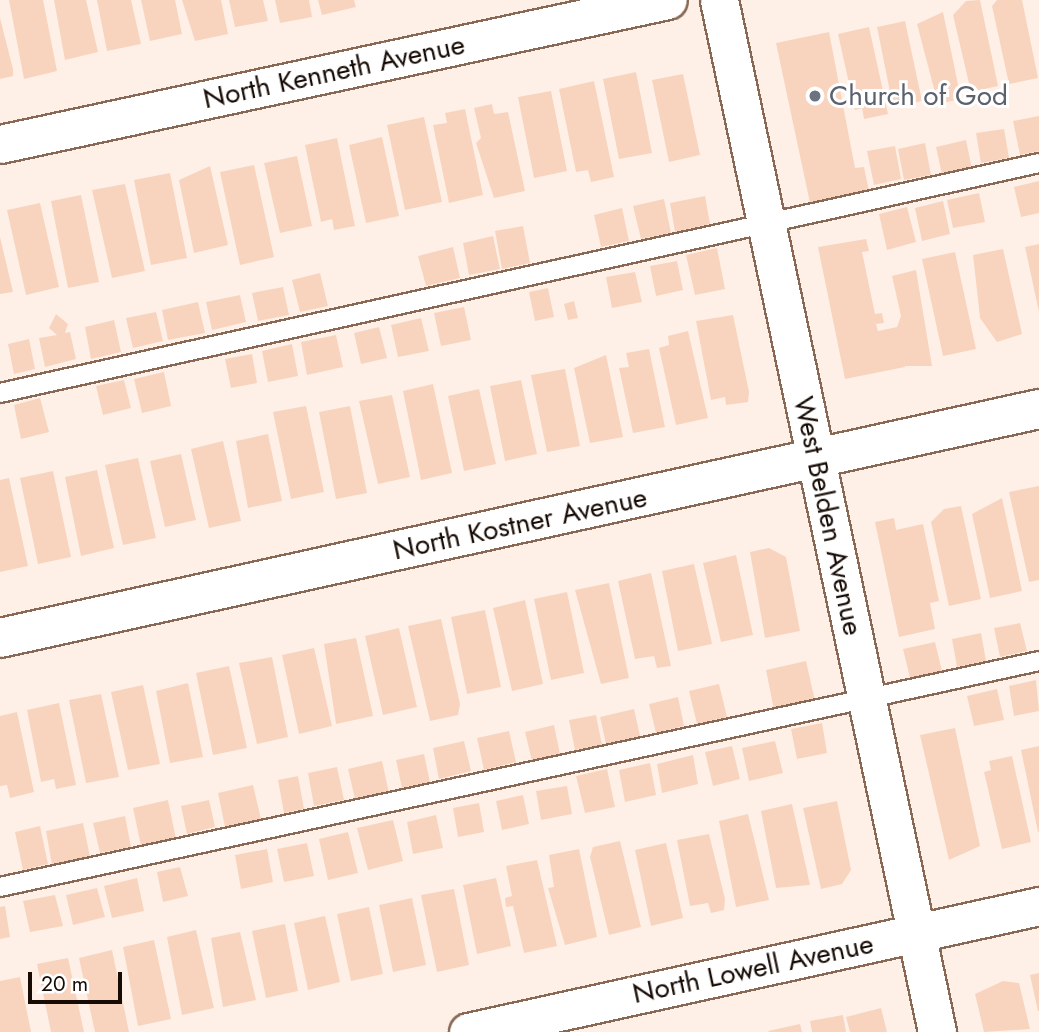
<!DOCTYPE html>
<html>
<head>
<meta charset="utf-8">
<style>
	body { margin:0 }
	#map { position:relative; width:1039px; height:1032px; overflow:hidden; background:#fef0e7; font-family:Jost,sans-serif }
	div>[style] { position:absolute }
	.building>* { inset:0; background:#f8d4bf }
	.roads { filter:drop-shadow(2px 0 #886955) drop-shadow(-2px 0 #886955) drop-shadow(0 2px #886955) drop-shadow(0 -2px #886955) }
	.service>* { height:18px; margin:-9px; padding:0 9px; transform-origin:9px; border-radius:9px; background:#fff }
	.minor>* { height:37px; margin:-18.5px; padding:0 18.5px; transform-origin:18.5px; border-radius:18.5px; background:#fff }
	.tertiary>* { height:38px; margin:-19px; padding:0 19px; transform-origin:19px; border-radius:19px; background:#fff }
	.dots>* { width:19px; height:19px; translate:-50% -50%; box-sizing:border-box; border:4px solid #fff; border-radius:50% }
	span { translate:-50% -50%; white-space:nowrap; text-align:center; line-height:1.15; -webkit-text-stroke:6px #fff; paint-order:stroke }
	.street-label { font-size:28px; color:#170b05 }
	.worship-label { font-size:28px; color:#5b616d }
	.left { translate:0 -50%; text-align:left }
	.scale { position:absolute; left:28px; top:972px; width:94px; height:32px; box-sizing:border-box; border:4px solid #170b05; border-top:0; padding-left:9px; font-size:21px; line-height:24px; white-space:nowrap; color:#170b05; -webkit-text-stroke:5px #fff; paint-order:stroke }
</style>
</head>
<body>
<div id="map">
	<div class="building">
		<div style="clip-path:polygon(9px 0,43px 0,57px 71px,24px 79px)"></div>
		<div style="clip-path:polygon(54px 0,86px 0,98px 52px,65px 60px)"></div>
		<div style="clip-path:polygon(97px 0,131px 0,141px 44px,107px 51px)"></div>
		<div style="clip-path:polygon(141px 0,175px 0,182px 34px,150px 41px)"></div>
		<div style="clip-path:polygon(182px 0,221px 0,228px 34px,195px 41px)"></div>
		<div style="clip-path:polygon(229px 0,263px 0,268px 21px,235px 27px)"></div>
		<div style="clip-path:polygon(275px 0,309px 0,312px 17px,280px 23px)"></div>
		<div style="clip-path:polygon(318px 0,354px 0,356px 7px,322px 15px)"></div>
		<div style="clip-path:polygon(980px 0,998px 86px,971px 92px,953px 15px,966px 1px)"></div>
		<div style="clip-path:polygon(997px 0,1022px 0,1038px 78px,1009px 84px,992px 6px)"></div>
		<div style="clip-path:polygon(943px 12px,961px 99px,938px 104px,917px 24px)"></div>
		<div style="clip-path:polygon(0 18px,13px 69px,13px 76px,0 79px)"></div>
		<div style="clip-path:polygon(905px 21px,922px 101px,893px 107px,877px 27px)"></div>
		<div style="clip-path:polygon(869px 27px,888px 114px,864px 119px,862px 108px,855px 110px,838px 34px)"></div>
		<div style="clip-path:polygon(829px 32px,855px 168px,864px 167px,869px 191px,810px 203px,776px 43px)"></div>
		<div style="clip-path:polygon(636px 72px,652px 153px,619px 159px,603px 79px)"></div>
		<div style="clip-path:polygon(683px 74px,700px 155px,669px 162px,652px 80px)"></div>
		<div style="clip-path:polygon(594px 81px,614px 177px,591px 182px,588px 170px,576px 172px,559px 89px)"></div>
		<div style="clip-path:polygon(551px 91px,567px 171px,534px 178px,518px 97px)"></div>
		<div style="clip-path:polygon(492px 104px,494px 114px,508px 112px,525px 191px,494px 198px,476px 143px,481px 138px,474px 108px)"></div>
		<div style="clip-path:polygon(465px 109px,483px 195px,449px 203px,433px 125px,447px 123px,445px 113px)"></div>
		<div style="clip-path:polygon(1039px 116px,1039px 151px,1020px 155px,1013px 121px)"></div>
		<div style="clip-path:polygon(424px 117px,442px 202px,405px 210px,387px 125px)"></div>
		<div style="clip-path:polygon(1004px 129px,1009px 158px,981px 163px,976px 133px)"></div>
		<div style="clip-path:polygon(382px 137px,399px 216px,366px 223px,349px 145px)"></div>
		<div style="clip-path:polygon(337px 138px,355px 226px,334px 230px,332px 219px,321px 222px,305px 145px)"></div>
		<div style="clip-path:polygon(966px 140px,972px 169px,942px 175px,936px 147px)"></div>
		<div style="clip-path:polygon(925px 143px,931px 175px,904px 180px,898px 149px)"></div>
		<div style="clip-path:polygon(895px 146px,901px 179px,874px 185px,867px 151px)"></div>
		<div style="clip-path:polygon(297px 156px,312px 226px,280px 233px,264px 163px)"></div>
		<div style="clip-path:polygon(254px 165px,274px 257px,240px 265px,220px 172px)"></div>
		<div style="clip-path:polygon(210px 166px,228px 245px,194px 253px,179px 180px)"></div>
		<div style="clip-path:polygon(170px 173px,187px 258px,151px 265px,134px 180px)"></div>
		<div style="clip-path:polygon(1039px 181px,1039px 213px,1021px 217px,1014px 187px)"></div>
		<div style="clip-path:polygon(125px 184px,145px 271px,112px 278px,92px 190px)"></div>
		<div style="clip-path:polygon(979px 193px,985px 222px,953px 228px,947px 200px)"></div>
		<div style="clip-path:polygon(81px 195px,99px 282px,68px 288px,51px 201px)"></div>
		<div style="clip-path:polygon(705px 196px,710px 224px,675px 232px,670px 203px)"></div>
		<div style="clip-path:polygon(664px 199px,671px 233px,641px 239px,633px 206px)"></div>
		<div style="clip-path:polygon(943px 201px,950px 234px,922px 241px,915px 208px)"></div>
		<div style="clip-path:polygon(40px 203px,59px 287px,26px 295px,7px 210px)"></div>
		<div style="clip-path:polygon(907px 207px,916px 242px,887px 250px,879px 214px)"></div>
		<div style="clip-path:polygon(622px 208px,629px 241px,601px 247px,594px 215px)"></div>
		<div style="clip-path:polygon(523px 226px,530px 263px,502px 269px,495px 231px)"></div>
		<div style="clip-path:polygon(493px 236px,500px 269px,469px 275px,463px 243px)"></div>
		<div style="clip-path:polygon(0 237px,13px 292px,0 294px)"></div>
		<div style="clip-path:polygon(866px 239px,869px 251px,862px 252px,875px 314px,882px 313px,884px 323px,876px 324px,878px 331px,897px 327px,901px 316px,892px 276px,916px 270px,932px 366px,905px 366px,904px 357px,905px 367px,845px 379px,818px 247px)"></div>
		<div style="clip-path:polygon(1039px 244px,1039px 312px,1025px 247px)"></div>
		<div style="clip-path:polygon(453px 247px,460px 278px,426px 286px,418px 256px)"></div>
		<div style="clip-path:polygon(717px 248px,725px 289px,695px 295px,686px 255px)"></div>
		<div style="clip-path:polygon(1003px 249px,1022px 334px,997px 342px,980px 318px,973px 255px)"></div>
		<div style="clip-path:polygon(955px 252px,976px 349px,943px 356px,922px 259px)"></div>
		<div style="clip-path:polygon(677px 261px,683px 290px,656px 296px,650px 266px)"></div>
		<div style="clip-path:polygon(635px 272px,642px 302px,612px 308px,606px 277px)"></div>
		<div style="clip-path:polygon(320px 273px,328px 306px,300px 312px,292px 280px)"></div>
		<div style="clip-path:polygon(283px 287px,289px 315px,258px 321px,252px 293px)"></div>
		<div style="clip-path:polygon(548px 288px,554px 317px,535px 321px,529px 292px)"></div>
		<div style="clip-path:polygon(240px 295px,246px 322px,212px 330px,206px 302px)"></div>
		<div style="clip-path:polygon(574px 301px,578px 318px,568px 320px,564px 304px)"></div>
		<div style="clip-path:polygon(198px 302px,205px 333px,168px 340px,162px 310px)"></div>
		<div style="clip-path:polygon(464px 307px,471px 340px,441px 346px,434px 313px)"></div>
		<div style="clip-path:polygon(156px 312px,163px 341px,133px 348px,126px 318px)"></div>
		<div style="clip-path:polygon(56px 314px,68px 324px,65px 333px,70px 332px,76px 359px,45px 367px,39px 338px,57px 335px,49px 328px)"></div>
		<div style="clip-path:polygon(733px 315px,749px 392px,748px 402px,726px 405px,725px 397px,711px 400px,696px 321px)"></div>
		<div style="clip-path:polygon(421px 318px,429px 351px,398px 357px,391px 325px)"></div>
		<div style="clip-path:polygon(114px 320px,121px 352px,91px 359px,85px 327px)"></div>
		<div style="clip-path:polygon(379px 327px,387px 358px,361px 364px,354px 333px)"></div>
		<div style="clip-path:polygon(688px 331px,708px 418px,676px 425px,659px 348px,669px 345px,668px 336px)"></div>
		<div style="clip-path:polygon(336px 335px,343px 367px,307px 375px,301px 342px)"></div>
		<div style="clip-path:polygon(29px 339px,35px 369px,14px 374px,8px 344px)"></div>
		<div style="clip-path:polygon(292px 344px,298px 376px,268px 382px,262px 351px)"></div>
		<div style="clip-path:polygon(649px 349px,665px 427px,633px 433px,619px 368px,629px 367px,626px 353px)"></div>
		<div style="clip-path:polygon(252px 354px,257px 383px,231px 388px,225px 359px)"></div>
		<div style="clip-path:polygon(606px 355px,623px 437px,590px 443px,574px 368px)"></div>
		<div style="clip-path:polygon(565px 369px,580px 446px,547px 452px,531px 375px)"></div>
		<div style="clip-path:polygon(164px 372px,171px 406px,142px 413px,134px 379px)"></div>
		<div style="clip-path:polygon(124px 380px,131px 408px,103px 415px,96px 386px)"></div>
		<div style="clip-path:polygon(521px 380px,537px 454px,505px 461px,490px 386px)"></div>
		<div style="clip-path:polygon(433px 384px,452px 473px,421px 480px,403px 391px)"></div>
		<div style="clip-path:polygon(479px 389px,496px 464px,464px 471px,448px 396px)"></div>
		<div style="clip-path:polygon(392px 395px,410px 477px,378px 484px,359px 401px)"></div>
		<div style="clip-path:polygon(40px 398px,49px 432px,21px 439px,14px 405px)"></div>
		<div style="clip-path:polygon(306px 406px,324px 492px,291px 499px,273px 412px)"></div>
		<div style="clip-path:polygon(350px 406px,367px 493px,336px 499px,319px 412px)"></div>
		<div style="clip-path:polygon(268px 434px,282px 501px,248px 508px,236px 441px)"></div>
		<div style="clip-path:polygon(223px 441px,241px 521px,209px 528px,191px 449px)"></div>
		<div style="clip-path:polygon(181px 454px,196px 520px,165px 527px,150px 461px)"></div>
		<div style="clip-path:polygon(138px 458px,156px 538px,123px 545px,105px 465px)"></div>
		<div style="clip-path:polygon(97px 470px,114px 548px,81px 556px,65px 477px)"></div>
		<div style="clip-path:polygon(53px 471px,71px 557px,38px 564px,20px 478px)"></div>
		<div style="clip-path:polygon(9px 478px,28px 566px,0 572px,0 480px)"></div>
		<div style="clip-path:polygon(1039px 486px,1039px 580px,1029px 582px,1009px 492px)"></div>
		<div style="clip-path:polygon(1002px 498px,1022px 591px,990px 598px,972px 514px)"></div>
		<div style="clip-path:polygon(961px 506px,981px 599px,949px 606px,931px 522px,944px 509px)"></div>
		<div style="clip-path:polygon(894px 518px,896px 530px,923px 524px,939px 601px,930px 603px,935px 629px,899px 637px,875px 522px)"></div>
		<div style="clip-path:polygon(769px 548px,786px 557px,800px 631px,765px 638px,750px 552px)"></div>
		<div style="clip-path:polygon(736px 555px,753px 635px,721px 642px,703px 563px)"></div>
		<div style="clip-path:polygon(694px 564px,712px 644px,678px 651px,662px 571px)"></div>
		<div style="clip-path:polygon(651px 573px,671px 666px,657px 668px,654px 656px,635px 659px,618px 581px)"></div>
		<div style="clip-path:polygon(609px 583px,629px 678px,601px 684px,575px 590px)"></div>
		<div style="clip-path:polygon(567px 592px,584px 673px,551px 680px,534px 599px)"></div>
		<div style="clip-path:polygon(525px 600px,543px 684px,512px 691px,493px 608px)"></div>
		<div style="clip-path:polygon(485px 610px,501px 687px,467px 694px,451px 617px)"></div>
		<div style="clip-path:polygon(441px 619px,460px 704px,458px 715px,430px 721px,408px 626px)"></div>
		<div style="clip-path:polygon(1020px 623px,1027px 651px,1000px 657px,994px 628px)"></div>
		<div style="clip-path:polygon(399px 628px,417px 707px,383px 715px,365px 636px)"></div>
		<div style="clip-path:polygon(981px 633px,986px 661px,957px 667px,952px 639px)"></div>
		<div style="clip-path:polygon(356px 638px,373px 716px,336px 724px,324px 644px)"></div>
		<div style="clip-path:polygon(935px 642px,942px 671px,910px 678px,903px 649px)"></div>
		<div style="clip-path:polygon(314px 648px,332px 726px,299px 734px,282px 655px)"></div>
		<div style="clip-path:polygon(272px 657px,288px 737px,257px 744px,239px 663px)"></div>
		<div style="clip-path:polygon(806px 661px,815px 701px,774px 710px,766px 670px)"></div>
		<div style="clip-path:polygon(229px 666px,247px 748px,213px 755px,196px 673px)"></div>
		<div style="clip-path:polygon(1036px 680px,1039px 711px,1014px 716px,1009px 686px)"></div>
		<div style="clip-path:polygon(188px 683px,203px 757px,170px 763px,156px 691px)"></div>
		<div style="clip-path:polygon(719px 684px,727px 717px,697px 724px,689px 691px)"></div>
		<div style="clip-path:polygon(143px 685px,160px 764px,128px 770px,111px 692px)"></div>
		<div style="clip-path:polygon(997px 689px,1004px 720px,974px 726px,967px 696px)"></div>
		<div style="clip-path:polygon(101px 694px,119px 777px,86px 783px,69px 700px)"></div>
		<div style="clip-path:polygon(678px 697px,684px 726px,656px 733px,649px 704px)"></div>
		<div style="clip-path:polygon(59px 703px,76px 785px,56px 789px,54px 779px,41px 782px,27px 710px)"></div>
		<div style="clip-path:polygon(634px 709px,640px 736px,606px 744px,600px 717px)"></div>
		<div style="clip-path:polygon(17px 712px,34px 792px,10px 798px,7px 785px,0 786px,0 716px)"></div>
		<div style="clip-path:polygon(596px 715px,602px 745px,575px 750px,569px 720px)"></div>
		<div style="clip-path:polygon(822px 723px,827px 753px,797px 759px,791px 729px)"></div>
		<div style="clip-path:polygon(554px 725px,560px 754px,532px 761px,525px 732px)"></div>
		<div style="clip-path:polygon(955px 728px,980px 846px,949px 860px,920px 735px)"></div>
		<div style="clip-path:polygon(509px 731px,516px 762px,484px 770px,477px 738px)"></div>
		<div style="clip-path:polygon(464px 741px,471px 771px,439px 779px,433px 748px)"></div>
		<div style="clip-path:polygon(775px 741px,783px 773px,749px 781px,742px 748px)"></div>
		<div style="clip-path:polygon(732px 746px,740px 779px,713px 786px,705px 752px)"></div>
		<div style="clip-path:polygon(1039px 746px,1039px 832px,1038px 832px,1021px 750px)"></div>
		<div style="clip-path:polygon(424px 754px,430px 782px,402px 788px,396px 760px)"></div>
		<div style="clip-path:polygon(693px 755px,698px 784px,662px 793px,657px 764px)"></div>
		<div style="clip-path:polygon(1012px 756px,1031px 842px,1002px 849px,984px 772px,991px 770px,989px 761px)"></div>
		<div style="clip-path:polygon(382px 761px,389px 793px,355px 799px,348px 769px)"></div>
		<div style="clip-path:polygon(650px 763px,656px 795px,625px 802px,619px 770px)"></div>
		<div style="clip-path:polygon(337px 767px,344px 800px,314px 806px,308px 773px)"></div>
		<div style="clip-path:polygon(607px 769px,615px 807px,585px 813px,576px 776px)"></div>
		<div style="clip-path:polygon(298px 776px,304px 809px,284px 813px,278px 780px)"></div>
		<div style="clip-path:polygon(253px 785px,261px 819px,225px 827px,218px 793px)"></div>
		<div style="clip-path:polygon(567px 786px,572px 814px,541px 820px,536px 791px)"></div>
		<div style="clip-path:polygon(523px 795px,529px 824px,502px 830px,496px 801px)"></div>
		<div style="clip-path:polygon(168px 800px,176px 839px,141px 846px,133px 808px)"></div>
		<div style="clip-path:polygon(209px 800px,215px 827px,187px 834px,181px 806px)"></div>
		<div style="clip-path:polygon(837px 801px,851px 870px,842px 884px,821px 889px,803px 808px)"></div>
		<div style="clip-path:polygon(479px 803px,484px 832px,458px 837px,453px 808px)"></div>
		<div style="clip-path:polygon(792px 804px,810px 885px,776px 888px,761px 811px)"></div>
		<div style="clip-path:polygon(748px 814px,769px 900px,736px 907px,719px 821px)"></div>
		<div style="clip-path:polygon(436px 815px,443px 848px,413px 854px,407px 822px)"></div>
		<div style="clip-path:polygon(125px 816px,131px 847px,100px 853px,93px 823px)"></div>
		<div style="clip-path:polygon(393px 820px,403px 861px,368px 870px,357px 828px)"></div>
		<div style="clip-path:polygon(83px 823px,90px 857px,52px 865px,46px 831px)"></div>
		<div style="clip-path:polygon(40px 826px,48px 864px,23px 870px,15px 832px)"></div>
		<div style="clip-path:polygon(348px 832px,358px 873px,328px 880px,319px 839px)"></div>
		<div style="clip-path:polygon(709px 834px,725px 899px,724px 910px,711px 913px,708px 903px,690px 906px,677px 840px)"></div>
		<div style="clip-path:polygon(620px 841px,641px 927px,609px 935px,590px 857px,593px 847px)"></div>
		<div style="clip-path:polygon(307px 843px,314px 876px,284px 882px,277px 849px)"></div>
		<div style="clip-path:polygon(666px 843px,683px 918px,651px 926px,635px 850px)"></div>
		<div style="clip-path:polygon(267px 849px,273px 882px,241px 889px,235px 855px)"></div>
		<div style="clip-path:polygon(579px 849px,597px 937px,565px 945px,548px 888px,554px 887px,549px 855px)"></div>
		<div style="clip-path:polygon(537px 860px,557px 946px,524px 953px,513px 906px,506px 907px,505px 898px,512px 896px,506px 866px)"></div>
		<div style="clip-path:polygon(180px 867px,188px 896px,163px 902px,157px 872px)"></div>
		<div style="clip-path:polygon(137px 878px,144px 911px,112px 918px,104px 886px)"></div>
		<div style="clip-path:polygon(496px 878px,511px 946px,477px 954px,463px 885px)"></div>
		<div style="clip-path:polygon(97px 888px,105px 917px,73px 925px,66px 895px)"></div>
		<div style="clip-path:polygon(454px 889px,469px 965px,437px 972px,421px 895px)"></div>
		<div style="clip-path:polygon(55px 895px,63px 926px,30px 932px,23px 901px)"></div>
		<div style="clip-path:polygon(412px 898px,426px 965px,393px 972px,379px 905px)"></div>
		<div style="clip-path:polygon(5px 906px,10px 937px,0 939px,0 907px)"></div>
		<div style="clip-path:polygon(369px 907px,383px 974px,351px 981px,337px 914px)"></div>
		<div style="clip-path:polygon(325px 916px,340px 982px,308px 990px,294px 923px)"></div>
		<div style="clip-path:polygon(285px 924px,298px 991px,266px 998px,252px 931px)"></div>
		<div style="clip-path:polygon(196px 930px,214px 1008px,182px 1015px,167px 937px)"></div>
		<div style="clip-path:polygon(240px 932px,256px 1000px,223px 1007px,211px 938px)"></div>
		<div style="clip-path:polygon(154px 940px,171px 1019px,138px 1026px,123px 947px)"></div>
		<div style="clip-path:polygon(112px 950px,129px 1032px,95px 1032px,79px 958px)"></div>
		<div style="clip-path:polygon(68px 958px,84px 1032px,51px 1032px,37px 964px)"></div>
		<div style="clip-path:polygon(1039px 973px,1039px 1011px,1038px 1011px,1030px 975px)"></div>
		<div style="clip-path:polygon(20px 977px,31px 1032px,0 1032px,0 981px)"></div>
		<div style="clip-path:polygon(1003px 981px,1019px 983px,1030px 1029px,984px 1032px,975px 994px)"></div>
		<div style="clip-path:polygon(881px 1008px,887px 1032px,850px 1032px,846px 1017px)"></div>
		<div style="clip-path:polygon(843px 1015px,846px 1032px,812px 1032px,810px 1021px)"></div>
		<div style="clip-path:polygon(800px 1024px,802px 1032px,769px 1032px,768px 1031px)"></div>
	</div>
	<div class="roads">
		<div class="service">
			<div style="left:0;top:393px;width:1064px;rotate:-12.48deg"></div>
			<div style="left:0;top:887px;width:1063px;rotate:-12.27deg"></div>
		</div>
		<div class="minor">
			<div style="left:719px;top:0;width:1055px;rotate:78.07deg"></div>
			<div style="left:0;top:144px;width:683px;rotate:-12.17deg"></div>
			<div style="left:468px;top:1032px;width:585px;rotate:-12.44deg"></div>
		</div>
		<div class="tertiary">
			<div style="left:0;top:638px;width:1064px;rotate:-12.43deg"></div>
		</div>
	</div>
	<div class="dots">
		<div style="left:815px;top:96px;background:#6b7280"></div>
	</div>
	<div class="street-label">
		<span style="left:334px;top:72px;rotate:-12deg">North Kenneth Avenue</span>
		<span style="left:828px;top:516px;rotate:78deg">West Belden Avenue</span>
		<span style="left:520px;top:524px;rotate:-12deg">North Kostner Avenue</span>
		<span style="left:753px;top:969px;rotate:-12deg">North Lowell Avenue</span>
	</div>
	<div class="worship-label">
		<span class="left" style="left:829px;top:96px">Church of God</span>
	</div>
	<div class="scale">20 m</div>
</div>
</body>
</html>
